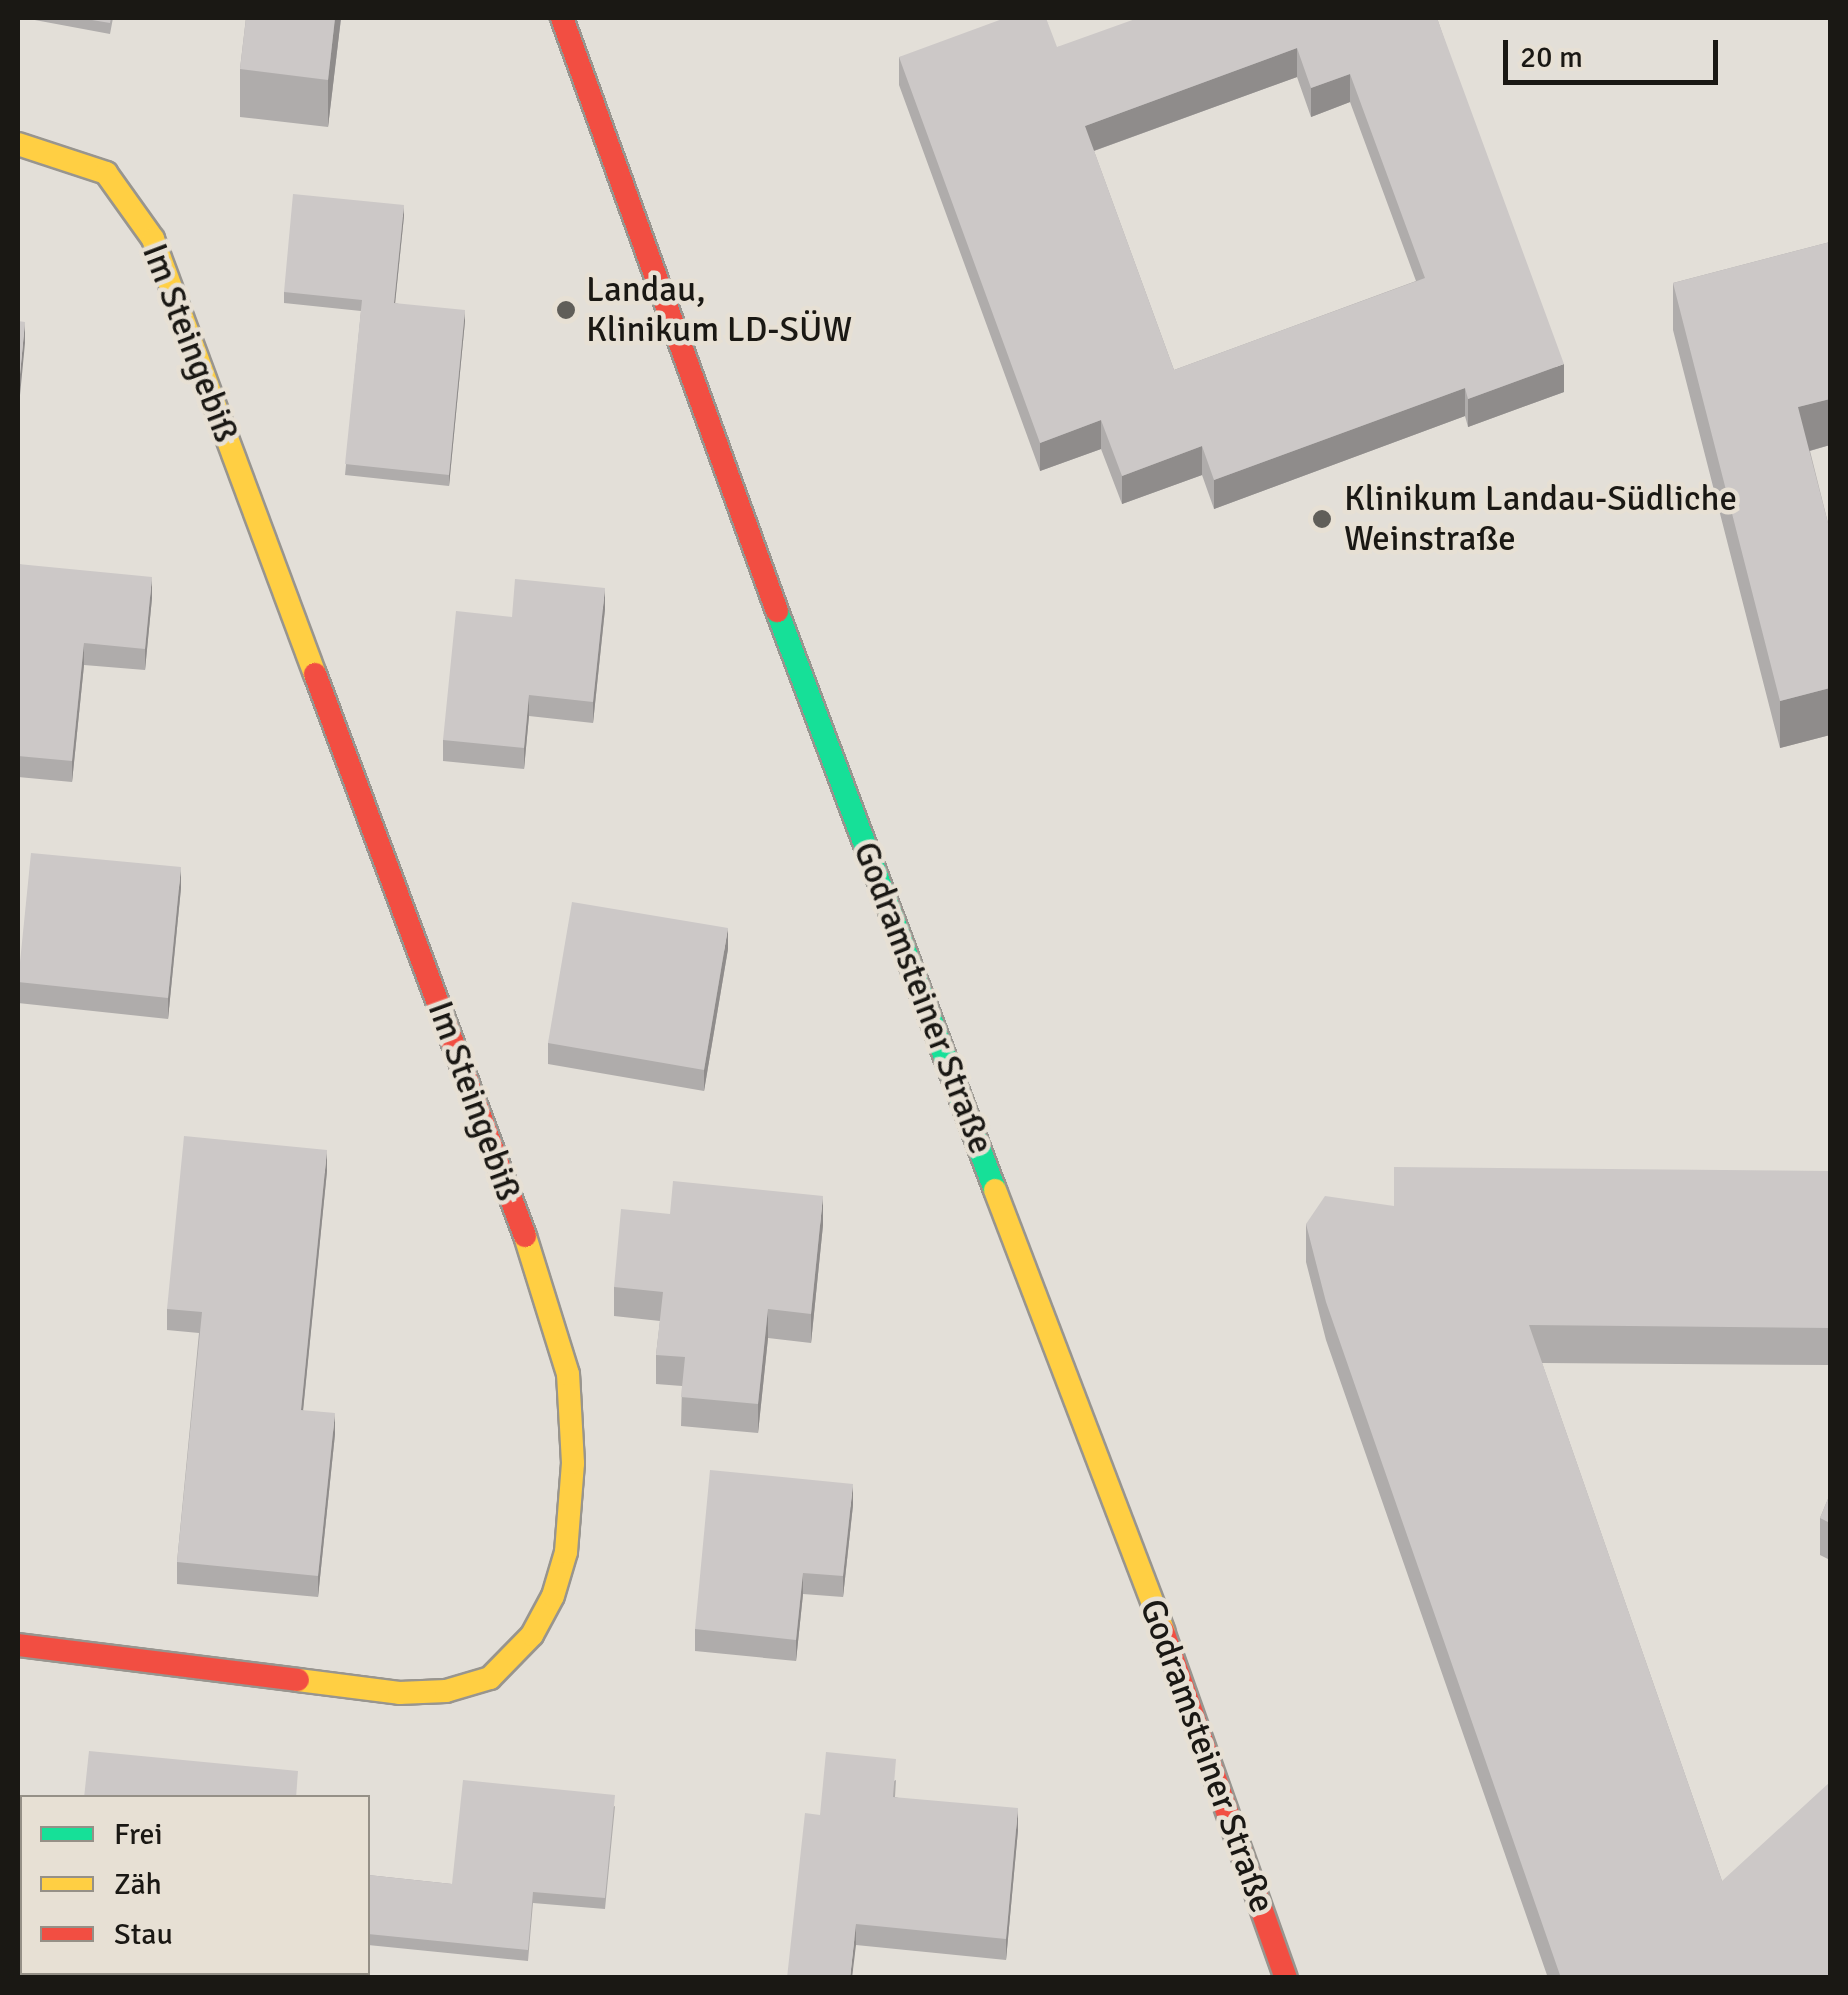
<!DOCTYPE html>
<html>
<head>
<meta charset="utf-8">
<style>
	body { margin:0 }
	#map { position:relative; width:1848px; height:1995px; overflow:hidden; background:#e3dfd8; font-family:Signika,sans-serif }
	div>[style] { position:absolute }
	.roads { filter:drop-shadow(2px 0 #98958f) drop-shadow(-2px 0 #98958f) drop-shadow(0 2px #98958f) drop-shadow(0 -2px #98958f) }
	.fast>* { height:22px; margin:-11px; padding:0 11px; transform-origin:11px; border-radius:11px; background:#16e098 }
	.slow>* { height:22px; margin:-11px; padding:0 11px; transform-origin:11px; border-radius:11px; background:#ffcf43 }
	.jam>* { height:22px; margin:-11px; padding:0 11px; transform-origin:11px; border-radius:11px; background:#f24e42 }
	.wall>* { inset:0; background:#afacab }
	.shaded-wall>* { inset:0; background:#8f8c8b }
	.building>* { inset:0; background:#ccc8c7 }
	.dots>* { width:28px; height:28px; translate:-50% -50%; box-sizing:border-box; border:5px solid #e7e0d4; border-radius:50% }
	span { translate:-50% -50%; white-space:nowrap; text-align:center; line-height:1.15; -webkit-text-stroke:9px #e7e0d4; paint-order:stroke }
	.poi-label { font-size:35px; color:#1a1814 }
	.left { translate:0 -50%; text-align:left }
	.street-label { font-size:35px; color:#1a1814 }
	.frame { position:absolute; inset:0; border:20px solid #1a1814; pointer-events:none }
	.legend { position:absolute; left:20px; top:1795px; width:350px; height:180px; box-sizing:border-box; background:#e7e0d4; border:2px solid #959087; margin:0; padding:12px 18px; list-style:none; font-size:30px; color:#1a1814 }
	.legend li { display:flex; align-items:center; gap:20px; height:50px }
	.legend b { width:50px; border:2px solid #959087 }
	.scale { position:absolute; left:1503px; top:40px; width:215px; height:45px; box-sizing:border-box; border:5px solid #1a1814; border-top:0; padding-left:12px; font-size:30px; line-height:35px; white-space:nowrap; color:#1a1814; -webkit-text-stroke:8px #e7e0d4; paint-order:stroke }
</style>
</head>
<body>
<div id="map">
	<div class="roads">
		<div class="fast">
			<div style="left:777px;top:611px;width:619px;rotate:69.37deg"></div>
		</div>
		<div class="slow">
			<div style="left:18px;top:144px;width:93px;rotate:18.2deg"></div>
			<div style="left:106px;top:173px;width:81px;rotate:54.5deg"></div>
			<div style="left:153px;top:239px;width:464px;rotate:69.6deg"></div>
			<div style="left:995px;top:1190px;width:472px;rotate:69.1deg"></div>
			<div style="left:298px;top:1680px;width:102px;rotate:7.3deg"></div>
			<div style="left:399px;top:1693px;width:47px;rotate:-2.4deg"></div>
			<div style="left:446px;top:1691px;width:46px;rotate:-16.5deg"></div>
			<div style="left:490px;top:1678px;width:60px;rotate:-45.7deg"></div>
			<div style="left:532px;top:1635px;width:44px;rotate:-61.7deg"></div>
			<div style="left:553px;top:1596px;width:46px;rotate:-73.5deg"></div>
			<div style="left:566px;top:1552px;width:89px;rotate:-85.5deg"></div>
			<div style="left:573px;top:1463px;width:89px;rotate:-93.2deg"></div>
			<div style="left:568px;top:1374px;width:145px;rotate:-107.3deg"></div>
		</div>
		<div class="jam">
			<div style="left:562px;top:18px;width:631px;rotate:70.07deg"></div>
			<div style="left:315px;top:674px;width:600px;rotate:69.51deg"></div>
			<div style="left:1163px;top:1631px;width:368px;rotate:70.5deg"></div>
			<div style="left:18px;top:1645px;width:282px;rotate:7.1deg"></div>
		</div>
	</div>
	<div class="wall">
		<div style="clip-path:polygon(24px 18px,113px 18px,110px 34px)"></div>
		<div style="clip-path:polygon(246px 18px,341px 18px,328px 127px,240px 117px,240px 69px)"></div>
		<div style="clip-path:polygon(evenodd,1437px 18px,1564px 392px,1468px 427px,1465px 416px,1214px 509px,1202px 475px,1122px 504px,1101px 449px,1040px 471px,899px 85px,899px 57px,1057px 47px,1437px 18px,1297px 77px,1311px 117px,1350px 102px,1416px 281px,1174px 370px,1094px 151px,1297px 77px)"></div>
		<div style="clip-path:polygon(404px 216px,395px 303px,465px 321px,449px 486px,345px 475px,361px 311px,284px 303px,284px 292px)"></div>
		<div style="clip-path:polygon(1830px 242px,1830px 445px,1810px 451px,1830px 531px,1830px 735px,1780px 748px,1673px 330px,1673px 283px)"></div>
		<div style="clip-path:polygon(18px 564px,152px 598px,145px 670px,84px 665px,72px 782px,18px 777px)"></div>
		<div style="clip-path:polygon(605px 609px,593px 723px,529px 716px,524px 769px,443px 761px,443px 740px,512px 617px)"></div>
		<div style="clip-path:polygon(181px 888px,168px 1019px,18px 1003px,18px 982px)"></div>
		<div style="clip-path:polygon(728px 949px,704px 1091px,548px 1064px,548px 1043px)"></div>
		<div style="clip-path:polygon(327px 1171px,303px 1410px,335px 1434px,318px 1597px,177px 1584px,177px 1562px,199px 1333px,167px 1330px,167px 1309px)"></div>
		<div style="clip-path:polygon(1830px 1171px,1830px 1365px,1542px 1363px,1722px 1881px,1830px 1978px,1548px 1978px,1326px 1340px,1306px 1262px,1306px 1224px,1394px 1206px)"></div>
		<div style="clip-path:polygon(670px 1214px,823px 1225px,811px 1343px,768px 1338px,758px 1433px,681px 1426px,682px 1386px,656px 1384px,656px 1355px,660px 1321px,614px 1316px,614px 1287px)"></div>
		<div style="clip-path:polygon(1830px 1494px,1830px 1560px,1820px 1555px,1820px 1518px)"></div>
		<div style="clip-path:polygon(853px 1505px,843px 1597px,803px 1594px,796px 1661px,695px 1651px,695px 1629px)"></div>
		<div style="clip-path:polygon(896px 1780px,895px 1797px,1018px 1830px,1006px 1960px,856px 1945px,820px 1815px)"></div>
		<div style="clip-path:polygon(615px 1806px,605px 1909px,533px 1903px,528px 1961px,368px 1945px,368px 1875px,452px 1884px)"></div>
	</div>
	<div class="shaded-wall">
		<div style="clip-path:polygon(335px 18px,341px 18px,328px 127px,328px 80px)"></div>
		<div style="clip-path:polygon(1297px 48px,1297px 77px,1085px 154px,1085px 126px)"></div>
		<div style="clip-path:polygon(1350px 74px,1350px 102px,1311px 117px,1311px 88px)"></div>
		<div style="clip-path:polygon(404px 205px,404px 216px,394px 314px,394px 303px)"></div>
		<div style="clip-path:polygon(465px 310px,465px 321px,449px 486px,449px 475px)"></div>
		<div style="clip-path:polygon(25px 322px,25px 343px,18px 416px,18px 395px)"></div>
		<div style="clip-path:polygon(1564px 364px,1564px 392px,1468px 427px,1468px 399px)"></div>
		<div style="clip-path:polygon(1465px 388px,1465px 416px,1214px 509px,1214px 480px)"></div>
		<div style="clip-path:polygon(1830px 399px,1830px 445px,1798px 454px,1798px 407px)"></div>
		<div style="clip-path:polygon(1101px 420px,1101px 449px,1040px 471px,1040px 443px)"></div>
		<div style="clip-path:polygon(1202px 446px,1202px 475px,1122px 504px,1122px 476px)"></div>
		<div style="clip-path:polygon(152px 577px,152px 598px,145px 670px,145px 649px)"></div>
		<div style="clip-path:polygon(605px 588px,605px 609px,593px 723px,593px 702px)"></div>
		<div style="clip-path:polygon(84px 643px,84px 665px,72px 782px,72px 761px)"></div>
		<div style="clip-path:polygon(1830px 688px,1830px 735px,1780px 748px,1780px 701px)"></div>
		<div style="clip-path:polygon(529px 695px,529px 716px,524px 769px,524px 748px)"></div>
		<div style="clip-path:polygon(181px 867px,181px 888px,168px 1019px,168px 998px)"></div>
		<div style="clip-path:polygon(728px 928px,728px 949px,704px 1091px,704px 1070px)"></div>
		<div style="clip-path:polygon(327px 1150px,327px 1171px,301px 1431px,301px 1410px)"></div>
		<div style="clip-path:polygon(823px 1196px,823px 1225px,811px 1343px,811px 1314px)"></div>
		<div style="clip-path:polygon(768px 1309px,768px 1338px,758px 1433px,758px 1404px)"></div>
		<div style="clip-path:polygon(335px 1413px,335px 1434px,318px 1597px,318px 1576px)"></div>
		<div style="clip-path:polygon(853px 1484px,853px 1505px,843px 1597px,843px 1576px)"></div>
		<div style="clip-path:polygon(803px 1573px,803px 1594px,796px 1661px,796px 1640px)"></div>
		<div style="clip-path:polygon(1018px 1808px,1018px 1830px,1006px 1960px,1006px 1939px)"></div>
		<div style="clip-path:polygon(856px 1924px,856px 1945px,852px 1978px,850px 1978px)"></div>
	</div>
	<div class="building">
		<div style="clip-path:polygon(80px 18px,111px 18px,110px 23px)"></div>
		<div style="clip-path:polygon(246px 18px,335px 18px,328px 80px,240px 69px)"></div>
		<div style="clip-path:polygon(evenodd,1005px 18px,1046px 18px,1057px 47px,1138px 18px,1437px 18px,1564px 364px,1468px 399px,1465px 388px,1214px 480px,1202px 446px,1122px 476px,1101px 420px,1040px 443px,899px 57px,1005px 18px,1297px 48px,1311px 88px,1350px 74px,1425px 278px,1174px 370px,1085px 126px,1297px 48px)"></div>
		<div style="clip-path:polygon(293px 194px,404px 205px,394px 303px,465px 310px,449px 475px,345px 464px,362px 300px,284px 292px)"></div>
		<div style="clip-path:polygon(1830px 242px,1830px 399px,1798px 407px,1830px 531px,1830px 688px,1780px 701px,1673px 283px)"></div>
		<div style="clip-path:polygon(18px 321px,25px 322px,18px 395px)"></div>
		<div style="clip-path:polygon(18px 564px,152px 577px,145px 649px,84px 643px,72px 761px,18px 756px)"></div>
		<div style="clip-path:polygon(515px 579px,605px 588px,593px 702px,529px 695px,524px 748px,443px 740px,456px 611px,512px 617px)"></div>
		<div style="clip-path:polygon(31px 853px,181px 867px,168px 998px,18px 982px)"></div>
		<div style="clip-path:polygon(572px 902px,728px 928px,704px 1070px,548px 1043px)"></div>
		<div style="clip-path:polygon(184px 1136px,327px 1150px,301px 1410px,335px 1413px,318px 1576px,177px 1562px,202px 1312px,167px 1309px)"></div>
		<div style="clip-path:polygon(1394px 1167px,1830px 1171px,1830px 1328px,1529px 1325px,1722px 1881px,1830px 1782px,1830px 1978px,1561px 1978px,1326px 1302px,1306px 1224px,1325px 1196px,1394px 1206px)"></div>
		<div style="clip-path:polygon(673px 1181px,823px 1196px,811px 1314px,768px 1309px,758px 1404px,681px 1397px,685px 1357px,656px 1355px,663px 1292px,614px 1287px,621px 1209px,670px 1214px)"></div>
		<div style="clip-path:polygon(710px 1470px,853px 1484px,843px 1576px,803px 1573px,796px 1640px,695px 1629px)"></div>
		<div style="clip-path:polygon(1830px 1494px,1830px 1523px,1820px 1518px)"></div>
		<div style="clip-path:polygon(89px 1751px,298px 1771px,296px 1798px,84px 1798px)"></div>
		<div style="clip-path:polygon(826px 1752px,896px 1759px,893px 1797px,1018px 1808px,1006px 1939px,856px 1924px,850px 1978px,787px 1978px,805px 1813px,820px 1815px)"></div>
		<div style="clip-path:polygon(463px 1780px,615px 1795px,605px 1898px,533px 1892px,528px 1950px,368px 1934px,368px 1875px,452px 1884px)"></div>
	</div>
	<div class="dots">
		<div style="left:566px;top:310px;background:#605e59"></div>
		<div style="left:1322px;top:519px;background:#605e59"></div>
	</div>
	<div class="poi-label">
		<span class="left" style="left:586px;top:310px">Landau,<br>Klinikum LD-SÜW</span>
		<span class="left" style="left:1344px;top:519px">Klinikum Landau-Südliche<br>Weinstraße</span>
	</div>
	<div class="street-label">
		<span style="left:190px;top:343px;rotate:69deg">Im Steingebiß</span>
		<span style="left:923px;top:998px;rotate:69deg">Godramsteiner Straße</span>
		<span style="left:474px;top:1101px;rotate:70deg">Im Steingebiß</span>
		<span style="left:1207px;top:1756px;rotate:70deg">Godramsteiner Straße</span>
	</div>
	<div class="frame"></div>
	<ul class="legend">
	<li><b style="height:12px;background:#16e098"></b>Frei</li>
	<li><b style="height:12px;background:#ffcf43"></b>Zäh</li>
	<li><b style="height:12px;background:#f24e42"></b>Stau</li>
	</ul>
	<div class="scale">20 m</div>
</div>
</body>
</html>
